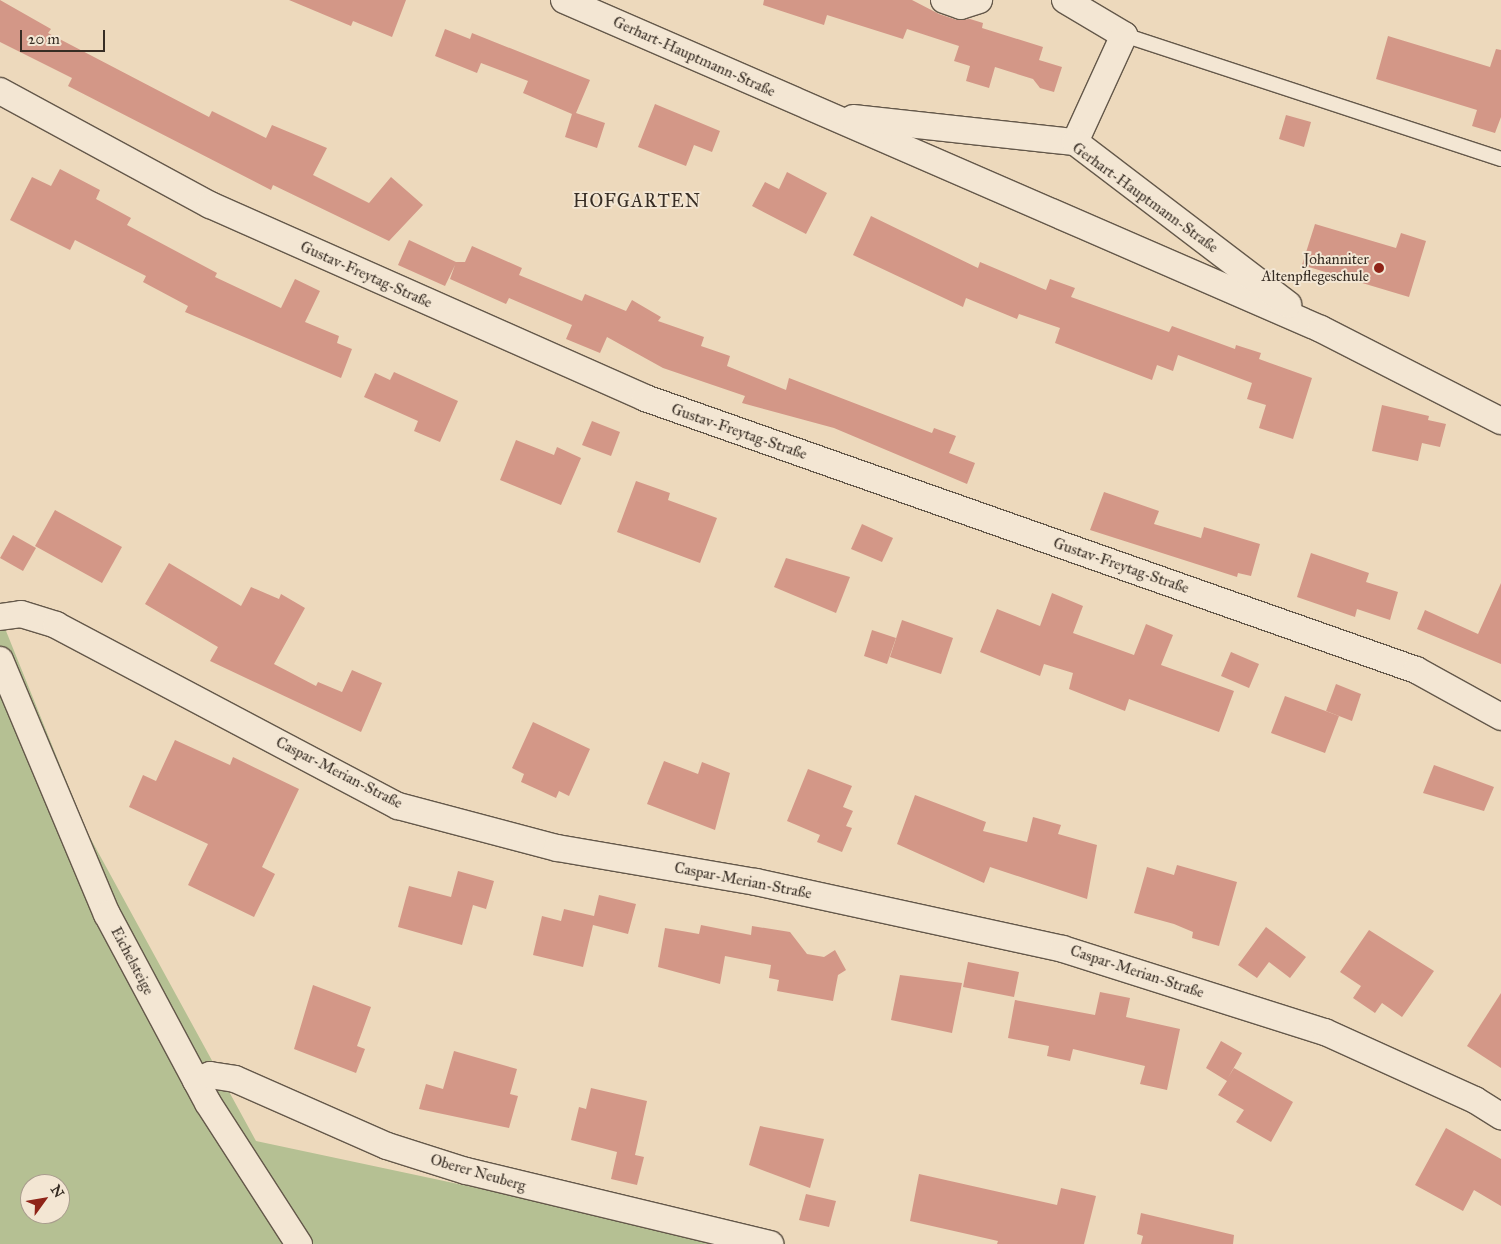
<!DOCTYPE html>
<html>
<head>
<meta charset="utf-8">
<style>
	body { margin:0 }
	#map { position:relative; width:1501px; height:1244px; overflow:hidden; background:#edd9bc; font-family:"IM FELL Great Primer",serif }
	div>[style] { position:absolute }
	.green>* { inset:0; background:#b5c093 }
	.building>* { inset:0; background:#d39787 }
	.roads { filter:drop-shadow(1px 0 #64584a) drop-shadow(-1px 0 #64584a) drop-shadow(0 1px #64584a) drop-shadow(0 -1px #64584a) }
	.lane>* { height:14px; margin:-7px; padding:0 7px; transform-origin:7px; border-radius:7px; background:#f3e6d3 }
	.street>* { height:26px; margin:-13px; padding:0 13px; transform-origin:13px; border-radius:13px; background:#f3e6d3 }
	.dots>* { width:14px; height:14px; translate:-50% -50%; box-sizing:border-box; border:2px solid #f3e6d3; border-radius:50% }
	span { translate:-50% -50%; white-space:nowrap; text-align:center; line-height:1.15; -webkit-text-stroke:4px #f3e6d3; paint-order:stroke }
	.street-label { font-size:15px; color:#372d24 }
	.poi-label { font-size:15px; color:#372d24 }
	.right { translate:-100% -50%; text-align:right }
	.quarter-label { font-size:18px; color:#372d24; letter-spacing:1px }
	.north { position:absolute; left:20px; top:1174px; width:50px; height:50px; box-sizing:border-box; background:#f3e6d3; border:1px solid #a89c8d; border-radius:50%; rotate:58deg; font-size:14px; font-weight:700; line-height:20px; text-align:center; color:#372d24 }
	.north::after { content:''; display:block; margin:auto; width:18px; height:22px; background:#8f2418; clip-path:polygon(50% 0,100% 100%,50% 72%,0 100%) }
	.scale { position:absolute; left:20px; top:30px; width:85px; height:22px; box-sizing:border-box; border:2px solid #372d24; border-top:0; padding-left:6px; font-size:15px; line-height:18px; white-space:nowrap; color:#372d24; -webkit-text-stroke:4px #f3e6d3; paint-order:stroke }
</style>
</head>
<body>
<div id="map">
	<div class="green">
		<div style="clip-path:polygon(evenodd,0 616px,87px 832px,256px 1141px,740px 1244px,0 1244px,0 616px,30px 1184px,60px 1184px,60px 1214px,30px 1214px,30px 1184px)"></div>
	</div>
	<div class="building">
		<div style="clip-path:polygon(0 0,51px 29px,48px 33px,209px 117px,212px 111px,266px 138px,272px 125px,327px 148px,313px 175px,369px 203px,391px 177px,423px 205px,389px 241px,273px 185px,271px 190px,68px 86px,72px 78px,0 42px)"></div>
		<div style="clip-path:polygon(289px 0,406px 0,392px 37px,353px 21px,351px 26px)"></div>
		<div style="clip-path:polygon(764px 0,912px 0,939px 14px,957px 20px,970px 19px,983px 23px,982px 28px,1043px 47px,1039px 60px,1062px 67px,1054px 92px,1040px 88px,1033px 79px,995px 67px,989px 88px,966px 81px,970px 66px,954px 61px,959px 46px,907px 29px,903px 39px,827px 15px,824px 25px,763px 5px)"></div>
		<div style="clip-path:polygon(445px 29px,470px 39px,472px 33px,590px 80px,576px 113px,605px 123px,597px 148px,565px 137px,572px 114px,523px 93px,528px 81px,481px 63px,477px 73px,435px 56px)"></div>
		<div style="clip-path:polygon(1388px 36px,1490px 67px,1496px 49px,1501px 50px,1501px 117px,1495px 133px,1472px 126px,1477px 110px,1376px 79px)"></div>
		<div style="clip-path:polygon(655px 104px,720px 131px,712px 152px,694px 145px,686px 166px,638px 147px)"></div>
		<div style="clip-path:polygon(1286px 115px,1311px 122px,1304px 147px,1279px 139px)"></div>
		<div style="clip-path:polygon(60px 169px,100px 190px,96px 199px,131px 218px,127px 225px,217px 273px,215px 277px,281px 308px,295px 279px,320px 291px,305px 322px,339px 336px,337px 343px,352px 349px,341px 378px,185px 312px,188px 306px,143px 282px,146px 276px,75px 240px,70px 250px,10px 220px,32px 177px,51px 186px)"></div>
		<div style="clip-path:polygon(787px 172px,827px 193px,806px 234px,752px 206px,765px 182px,779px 189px)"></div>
		<div style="clip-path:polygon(871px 216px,978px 268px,980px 262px,1046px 290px,1050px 279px,1075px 288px,1071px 297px,1169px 332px,1172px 326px,1235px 349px,1236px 345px,1261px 353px,1259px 359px,1312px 378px,1293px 439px,1259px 428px,1266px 405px,1247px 399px,1252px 383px,1178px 355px,1173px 371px,1157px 365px,1152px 380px,1055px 343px,1060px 328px,1019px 314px,1017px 319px,966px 298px,963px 307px,853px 255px)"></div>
		<div style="clip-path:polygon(1315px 224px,1396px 248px,1401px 233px,1426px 241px,1409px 297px,1302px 265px)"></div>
		<div style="clip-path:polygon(409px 240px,456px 262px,465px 262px,472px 246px,522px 268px,519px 275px,582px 301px,585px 294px,626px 311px,632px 300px,661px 317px,658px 321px,704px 337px,701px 346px,730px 356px,727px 366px,786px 390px,789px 378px,932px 433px,934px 428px,956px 436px,949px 453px,975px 463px,967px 484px,834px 428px,742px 403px,745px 396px,663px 368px,607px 337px,600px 353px,566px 339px,572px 325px,509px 298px,506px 304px,450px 279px,455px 265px,445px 286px,398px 265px)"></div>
		<div style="clip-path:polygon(394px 372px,458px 401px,440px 442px,414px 431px,418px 421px,364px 397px,375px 373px,390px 380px)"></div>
		<div style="clip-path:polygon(1382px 405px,1429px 416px,1428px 420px,1446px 424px,1440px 447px,1422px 443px,1418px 461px,1372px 451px)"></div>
		<div style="clip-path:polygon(592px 421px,620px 432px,611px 456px,582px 445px)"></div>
		<div style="clip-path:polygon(516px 440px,554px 455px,557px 447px,581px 458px,561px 505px,500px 480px)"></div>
		<div style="clip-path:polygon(636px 481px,670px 493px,668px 500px,717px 518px,700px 563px,617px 532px)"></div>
		<div style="clip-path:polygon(1104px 492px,1159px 511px,1154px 524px,1201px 538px,1204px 527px,1260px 544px,1251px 576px,1238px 573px,1237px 577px,1090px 530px)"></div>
		<div style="clip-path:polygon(55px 510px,122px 547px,102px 583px,35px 546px)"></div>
		<div style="clip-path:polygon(862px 524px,893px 538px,882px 562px,851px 549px)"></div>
		<div style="clip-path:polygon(13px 535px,36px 548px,23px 571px,0 558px)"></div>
		<div style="clip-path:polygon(1311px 553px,1369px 573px,1366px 582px,1398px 592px,1390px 620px,1357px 609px,1355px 617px,1297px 597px)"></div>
		<div style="clip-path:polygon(786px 558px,850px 577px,836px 613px,774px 587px)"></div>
		<div style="clip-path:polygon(169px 563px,241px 606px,251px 587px,279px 599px,281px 594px,305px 608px,274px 664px,316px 686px,318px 682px,342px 692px,352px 670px,382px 683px,361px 732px,210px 661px,218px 647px,145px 604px)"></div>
		<div style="clip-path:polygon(1501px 583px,1501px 664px,1417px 629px,1425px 610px,1478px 634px)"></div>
		<div style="clip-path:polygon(1052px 593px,1083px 606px,1073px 633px,1134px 655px,1146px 624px,1173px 635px,1161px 665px,1234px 691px,1219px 732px,1129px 699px,1125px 711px,1069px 689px,1073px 673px,1044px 664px,1040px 676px,980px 652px,997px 609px,1040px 626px)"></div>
		<div style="clip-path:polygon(902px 620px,953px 638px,941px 674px,890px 657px)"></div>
		<div style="clip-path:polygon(872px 630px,896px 638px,887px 664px,864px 656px)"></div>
		<div style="clip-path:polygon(1231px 652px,1259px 664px,1249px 688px,1221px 676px)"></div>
		<div style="clip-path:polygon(1336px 684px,1361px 694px,1352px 721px,1326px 711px)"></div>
		<div style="clip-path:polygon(1285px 696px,1339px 716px,1325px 753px,1271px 733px)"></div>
		<div style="clip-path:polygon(533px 722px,590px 749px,569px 796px,559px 791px,556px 798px,541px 791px,521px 782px,524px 774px,512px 768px)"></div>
		<div style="clip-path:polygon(175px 740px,230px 765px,233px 757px,299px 789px,262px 867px,275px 874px,254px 917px,188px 885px,208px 844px,129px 807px,143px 775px,156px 781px)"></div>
		<div style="clip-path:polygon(664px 761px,698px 774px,702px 762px,730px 773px,715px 830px,647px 804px)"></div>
		<div style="clip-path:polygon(1434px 765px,1494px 787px,1484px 811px,1423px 793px)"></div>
		<div style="clip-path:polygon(808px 769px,852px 786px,843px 807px,853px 811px,846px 826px,852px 828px,842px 852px,817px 842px,820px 835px,787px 821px)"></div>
		<div style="clip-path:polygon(915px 795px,986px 822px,983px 831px,1027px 842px,1033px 817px,1061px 825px,1058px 834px,1097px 845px,1087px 899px,990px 867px,984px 883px,897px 844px)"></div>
		<div style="clip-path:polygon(1177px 865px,1237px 882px,1219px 946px,1192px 938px,1193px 932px,1174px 924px,1134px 913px,1147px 867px,1174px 875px)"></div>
		<div style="clip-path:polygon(458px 871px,494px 881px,486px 909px,473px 905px,462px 945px,398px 927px,409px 886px,451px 897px)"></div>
		<div style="clip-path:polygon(599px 895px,636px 904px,628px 934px,593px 925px,583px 967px,533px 955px,542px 916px,561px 921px,564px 909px,594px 916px)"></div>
		<div style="clip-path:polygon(701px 925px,751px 935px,752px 926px,790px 932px,807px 954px,824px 957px,835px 950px,846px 970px,838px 975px,833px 1001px,777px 991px,779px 980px,769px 978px,771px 965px,725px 956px,720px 984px,658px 967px,665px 928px,699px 934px)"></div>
		<div style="clip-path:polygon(1266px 927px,1306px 957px,1290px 978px,1269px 962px,1257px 978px,1238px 965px)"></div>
		<div style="clip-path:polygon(1369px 930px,1434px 971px,1402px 1017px,1382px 1003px,1375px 1013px,1353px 998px,1361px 986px,1340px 972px)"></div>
		<div style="clip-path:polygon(968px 962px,1019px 972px,1014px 997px,963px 987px)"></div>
		<div style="clip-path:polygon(900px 975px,962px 983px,952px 1033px,891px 1020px)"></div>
		<div style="clip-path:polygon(313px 985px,371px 1007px,357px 1046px,365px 1049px,356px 1073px,294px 1049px)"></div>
		<div style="clip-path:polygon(1100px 992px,1130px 998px,1126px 1017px,1180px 1029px,1167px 1090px,1140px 1084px,1145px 1066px,1073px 1049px,1070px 1061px,1047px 1056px,1049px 1046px,1008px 1038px,1015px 1000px,1095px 1015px)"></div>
		<div style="clip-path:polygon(1501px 993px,1501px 1068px,1467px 1046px)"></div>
		<div style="clip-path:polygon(1221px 1041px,1242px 1053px,1228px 1078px,1234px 1068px,1293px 1102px,1271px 1142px,1236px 1122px,1244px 1110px,1218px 1095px,1227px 1081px,1206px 1068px)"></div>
		<div style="clip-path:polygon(454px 1051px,517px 1069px,510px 1094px,518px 1096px,509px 1128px,419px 1109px,426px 1084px,443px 1089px)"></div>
		<div style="clip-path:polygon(591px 1088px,647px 1101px,635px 1155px,644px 1157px,637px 1185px,611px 1179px,617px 1152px,571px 1140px,579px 1107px,586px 1109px)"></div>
		<div style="clip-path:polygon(760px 1126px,824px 1139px,810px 1188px,749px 1165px)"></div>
		<div style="clip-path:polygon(1446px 1128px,1501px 1159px,1501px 1206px,1474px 1190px,1463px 1211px,1415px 1185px)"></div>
		<div style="clip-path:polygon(919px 1174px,1057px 1205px,1061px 1188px,1096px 1196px,1084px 1244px,997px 1244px,998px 1241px,910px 1221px)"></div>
		<div style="clip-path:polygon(806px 1194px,836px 1201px,829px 1227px,799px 1220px)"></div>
		<div style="clip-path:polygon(1141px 1213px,1234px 1235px,1233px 1244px,1141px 1244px,1143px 1236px,1137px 1234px)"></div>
	</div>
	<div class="roads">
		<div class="lane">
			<div style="left:1124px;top:35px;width:397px;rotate:18.2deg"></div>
		</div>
		<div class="street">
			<div style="left:564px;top:0;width:825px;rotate:23.49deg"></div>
			<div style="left:1321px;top:329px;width:202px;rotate:27.1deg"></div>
			<div style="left:944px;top:0;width:18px;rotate:19deg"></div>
			<div style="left:961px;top:6px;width:19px;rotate:-18deg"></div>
			<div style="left:1065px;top:0;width:69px;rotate:30.7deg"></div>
			<div style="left:1124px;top:35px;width:118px;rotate:114.6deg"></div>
			<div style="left:0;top:91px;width:239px;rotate:28.5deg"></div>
			<div style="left:210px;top:205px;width:476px;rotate:23.9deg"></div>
			<div style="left:645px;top:398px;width:818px;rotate:19.43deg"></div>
			<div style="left:1416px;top:670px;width:97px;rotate:28.9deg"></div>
			<div style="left:853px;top:118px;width:223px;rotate:6.2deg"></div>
			<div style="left:1075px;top:142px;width:268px;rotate:37.3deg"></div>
			<div style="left:0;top:617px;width:21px;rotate:-8deg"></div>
			<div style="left:21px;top:614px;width:37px;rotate:17deg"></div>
			<div style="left:56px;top:625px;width:387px;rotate:27.9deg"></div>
			<div style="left:398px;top:806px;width:164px;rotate:14.8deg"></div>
			<div style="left:557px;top:848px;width:202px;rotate:9.7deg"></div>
			<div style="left:756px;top:882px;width:314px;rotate:12.3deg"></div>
			<div style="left:1063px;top:949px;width:275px;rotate:17.6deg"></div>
			<div style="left:1325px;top:1032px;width:165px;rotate:24.4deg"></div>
			<div style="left:1475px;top:1100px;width:31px;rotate:32deg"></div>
			<div style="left:0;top:660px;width:276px;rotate:67.2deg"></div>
			<div style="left:107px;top:914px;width:214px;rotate:61.9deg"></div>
			<div style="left:208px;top:1103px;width:168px;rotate:57.2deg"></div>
			<div style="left:196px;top:1081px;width:15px;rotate:-23deg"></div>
			<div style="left:210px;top:1075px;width:25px;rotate:9deg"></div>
			<div style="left:235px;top:1079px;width:166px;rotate:23.8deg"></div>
			<div style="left:387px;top:1146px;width:83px;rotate:17.6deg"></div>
			<div style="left:466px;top:1171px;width:313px;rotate:13.5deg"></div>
		</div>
	</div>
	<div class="dots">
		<div style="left:1379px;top:268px;background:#8f2418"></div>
	</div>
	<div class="street-label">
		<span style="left:694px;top:57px;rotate:24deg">Gerhart-Hauptmann-Straße</span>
		<span style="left:1145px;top:198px;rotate:36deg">Gerhart-Hauptmann-Straße</span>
		<span style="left:366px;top:275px;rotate:24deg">Gustav-Freytag-Straße</span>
		<span style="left:739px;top:432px;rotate:19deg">Gustav-Freytag-Straße</span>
		<span style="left:1121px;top:566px;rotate:19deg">Gustav-Freytag-Straße</span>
		<span style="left:339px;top:773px;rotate:27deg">Caspar-Merian-Straße</span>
		<span style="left:743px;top:881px;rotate:11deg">Caspar-Merian-Straße</span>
		<span style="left:132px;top:961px;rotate:62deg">Eichelsteige</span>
		<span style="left:1137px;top:972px;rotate:18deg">Caspar-Merian-Straße</span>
		<span style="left:478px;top:1173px;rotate:16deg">Oberer Neuberg</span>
	</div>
	<div class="poi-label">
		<span class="right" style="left:1369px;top:268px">Johanniter<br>Altenpflegeschule</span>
	</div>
	<div class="quarter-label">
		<span style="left:637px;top:201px">HOFGARTEN</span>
	</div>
	<div class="north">N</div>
	<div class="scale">20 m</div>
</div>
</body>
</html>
